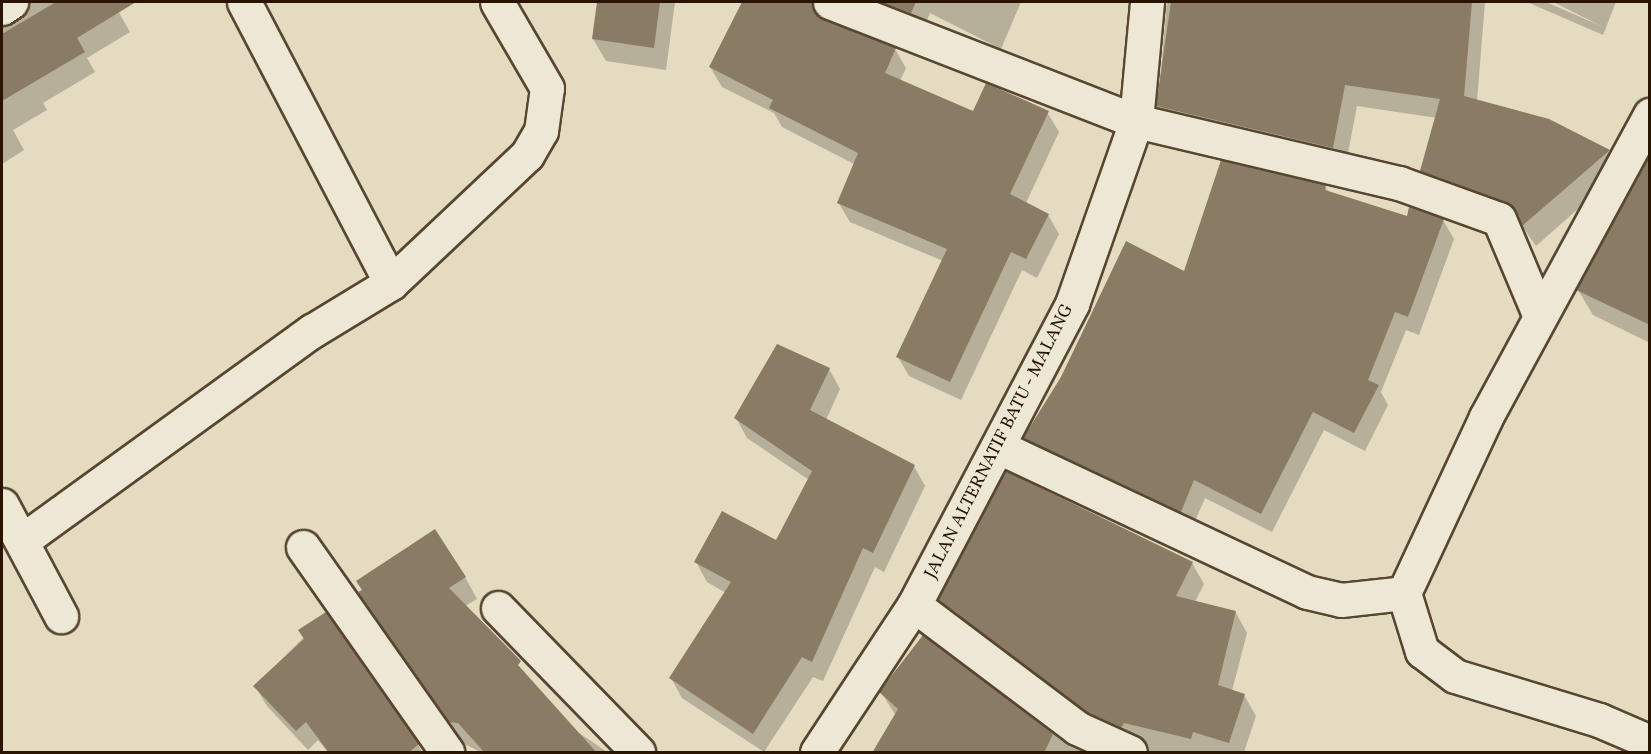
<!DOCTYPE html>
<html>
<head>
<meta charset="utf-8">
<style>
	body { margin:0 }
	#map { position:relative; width:1651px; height:754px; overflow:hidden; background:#e4dbc0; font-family:Vollkorn,serif }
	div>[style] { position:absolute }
	.shadow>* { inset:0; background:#0003 }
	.building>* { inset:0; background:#8a7b64 }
	.roads { filter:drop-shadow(2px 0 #574630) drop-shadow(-2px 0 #574630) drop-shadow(0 2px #574630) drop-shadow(0 -2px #574630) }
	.street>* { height:33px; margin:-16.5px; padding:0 16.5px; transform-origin:16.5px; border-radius:16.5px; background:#ede8d6 }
	.secondary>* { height:33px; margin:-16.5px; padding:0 16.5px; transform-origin:16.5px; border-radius:16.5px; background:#ede8d6 }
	span { translate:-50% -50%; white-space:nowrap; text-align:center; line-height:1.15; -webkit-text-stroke:6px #ede8d6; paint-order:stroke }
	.street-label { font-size:18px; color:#281400 }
	.frame { position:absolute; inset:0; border:3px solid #281400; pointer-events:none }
</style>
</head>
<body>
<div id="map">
	<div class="shadow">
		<div style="clip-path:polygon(30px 2px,113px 2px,130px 32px,87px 58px,95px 72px,43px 103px,47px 110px,13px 130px,24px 150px,2px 164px,2px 28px,29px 12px)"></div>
		<div style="clip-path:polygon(598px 2px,675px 2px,666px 70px,606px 61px,593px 39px)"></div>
		<div style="clip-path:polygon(744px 2px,1021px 2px,1001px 49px,930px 13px,922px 32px,823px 16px,824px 21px,895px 49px,906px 68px,900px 81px,974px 113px,1047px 112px,1059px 132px,1026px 203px,1048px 215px,1059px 234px,1037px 278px,1022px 270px,961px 400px,909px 376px,898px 357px,943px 261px,850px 222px,838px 202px,854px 164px,782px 127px,774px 113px,722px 87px,710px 67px)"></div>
		<div style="clip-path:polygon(1167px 2px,1485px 2px,1477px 101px,1548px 121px,1608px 151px,1620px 172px,1536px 246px,1520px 223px,1434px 192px,1421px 170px,1437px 118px,1357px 106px,1345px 169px,1170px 127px,1158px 106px)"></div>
		<div style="clip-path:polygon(1527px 2px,1546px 2px,1601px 26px,1553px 2px,1616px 2px,1603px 35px)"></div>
		<div style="clip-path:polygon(1650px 155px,1650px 343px,1593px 315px,1578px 290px)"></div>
		<div style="clip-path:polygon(1325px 186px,1329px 193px,1408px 218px,1443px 220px,1454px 239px,1419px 335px,1406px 330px,1381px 392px,1388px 405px,1365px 451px,1324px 430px,1272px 532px,1205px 498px,1191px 530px,1036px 456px,1025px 438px,1185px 273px)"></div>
		<div style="clip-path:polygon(829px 369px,840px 389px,826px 420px,914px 466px,925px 486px,884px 572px,875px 567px,823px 681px,813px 677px,764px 752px,682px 698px,671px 678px,726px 593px,707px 582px,696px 562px,776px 542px,809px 480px,747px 438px,736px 418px)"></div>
		<div style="clip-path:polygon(1192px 563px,1204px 584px,1195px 602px,1236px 613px,1247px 633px,1232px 691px,1244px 695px,1256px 716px,1244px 752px,1145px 752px,1100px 732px,952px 620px,940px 600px)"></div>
		<div style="clip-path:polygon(465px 577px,477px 599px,465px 606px,575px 730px,607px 752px,480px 752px,463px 743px,360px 593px)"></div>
		<div style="clip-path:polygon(326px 615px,418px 745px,422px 752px,328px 752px,318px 740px,308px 750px,267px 706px,255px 686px)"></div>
		<div style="clip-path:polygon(923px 637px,1069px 746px,1083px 752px,874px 752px,896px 716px,881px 692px)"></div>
	</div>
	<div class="building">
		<div style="clip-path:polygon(56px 2px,136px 2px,77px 38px,85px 52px,2px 101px,2px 34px)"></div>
		<div style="clip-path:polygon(597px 2px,660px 2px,654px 48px,592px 39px)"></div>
		<div style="clip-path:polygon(742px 2px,812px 2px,823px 19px,896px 48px,885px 73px,973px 111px,986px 83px,1049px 111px,1010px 194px,1049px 214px,1026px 259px,1011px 252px,950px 382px,896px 357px,947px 249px,837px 203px,858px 153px,769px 108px,773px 100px,709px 67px)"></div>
		<div style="clip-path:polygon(880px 2px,916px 2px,911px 13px)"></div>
		<div style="clip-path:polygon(1171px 2px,1472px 2px,1464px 96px,1549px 119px,1610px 150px,1522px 226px,1506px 202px,1420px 171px,1440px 99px,1345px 85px,1333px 148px,1156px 106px)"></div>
		<div style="clip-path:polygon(1650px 155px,1650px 325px,1576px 290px)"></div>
		<div style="clip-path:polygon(1221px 160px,1326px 185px,1325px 190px,1407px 216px,1409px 207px,1444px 219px,1408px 317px,1395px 312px,1368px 380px,1379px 385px,1354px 433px,1313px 412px,1261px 514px,1194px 480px,1181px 512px,1023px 438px,1061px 377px,1126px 241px,1184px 271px)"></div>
		<div style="clip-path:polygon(777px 344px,830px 368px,810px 410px,915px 465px,873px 553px,863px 548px,812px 662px,802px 657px,753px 734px,669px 678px,731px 582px,694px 562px,722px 511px,776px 540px,812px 471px,734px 418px)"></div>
		<div style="clip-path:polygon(1006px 471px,1193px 562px,1176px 596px,1236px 611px,1218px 685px,1245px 694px,1229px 743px,1193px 732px,1191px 739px,1124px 723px,1121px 728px,1087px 712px,938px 600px)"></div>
		<div style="clip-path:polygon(435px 529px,466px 577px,449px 588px,521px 661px,518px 665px,597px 753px,485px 753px,458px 723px,449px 722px,358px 592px,362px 590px,356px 581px)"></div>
		<div style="clip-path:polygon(326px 612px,419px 744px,408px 753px,329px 753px,306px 722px,296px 731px,253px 686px,304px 639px,298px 630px)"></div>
		<div style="clip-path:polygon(923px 635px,1053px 734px,1044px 753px,872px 753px,898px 709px,879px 692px)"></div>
	</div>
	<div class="roads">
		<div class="street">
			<div style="left:244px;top:2px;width:317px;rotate:62.4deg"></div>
			<div style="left:830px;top:2px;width:328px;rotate:21.3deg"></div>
			<div style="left:1136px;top:121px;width:270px;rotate:13.3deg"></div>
			<div style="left:1399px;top:183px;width:106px;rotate:19.8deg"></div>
			<div style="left:1499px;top:219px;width:103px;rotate:67.2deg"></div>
			<div style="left:2px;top:8px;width:11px;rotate:-34deg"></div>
			<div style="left:1001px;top:448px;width:338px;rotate:25.2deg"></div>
			<div style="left:1307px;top:592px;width:35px;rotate:13deg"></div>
			<div style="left:1341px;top:600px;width:63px;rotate:-6.3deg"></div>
			<div style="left:1404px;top:593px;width:194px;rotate:-65deg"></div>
			<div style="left:1486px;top:417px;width:344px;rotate:-61.5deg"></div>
			<div style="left:2px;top:505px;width:126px;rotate:62deg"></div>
			<div style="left:23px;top:540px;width:357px;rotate:-35.9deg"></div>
			<div style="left:312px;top:331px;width:92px;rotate:-31.3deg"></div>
			<div style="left:391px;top:283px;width:187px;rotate:-43.3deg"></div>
			<div style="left:527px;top:155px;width:28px;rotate:-60deg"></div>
			<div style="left:541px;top:131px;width:43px;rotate:-82.1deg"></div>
			<div style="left:547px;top:88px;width:99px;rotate:-120.2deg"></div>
			<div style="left:303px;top:547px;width:251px;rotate:54.9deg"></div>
			<div style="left:1404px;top:593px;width:61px;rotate:72.8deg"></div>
			<div style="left:1422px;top:651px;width:41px;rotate:37.1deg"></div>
			<div style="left:1455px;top:676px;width:151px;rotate:17deg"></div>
			<div style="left:1599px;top:720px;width:56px;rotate:23.3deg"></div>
			<div style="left:914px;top:605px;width:204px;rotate:37deg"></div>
			<div style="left:1077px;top:728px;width:58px;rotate:24.4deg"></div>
			<div style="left:498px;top:608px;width:201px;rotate:45.8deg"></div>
		</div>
		<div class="secondary">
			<div style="left:817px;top:752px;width:176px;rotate:-56.6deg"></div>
			<div style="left:914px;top:605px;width:340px;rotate:-62.3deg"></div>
			<div style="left:1072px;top:304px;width:194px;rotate:-70.7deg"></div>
			<div style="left:1136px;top:121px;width:120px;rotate:-84.7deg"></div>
		</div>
	</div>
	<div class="street-label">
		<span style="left:1000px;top:442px;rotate:-63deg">JALAN ALTERNATIF BATU - MALANG</span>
	</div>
	<div class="frame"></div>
</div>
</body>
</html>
